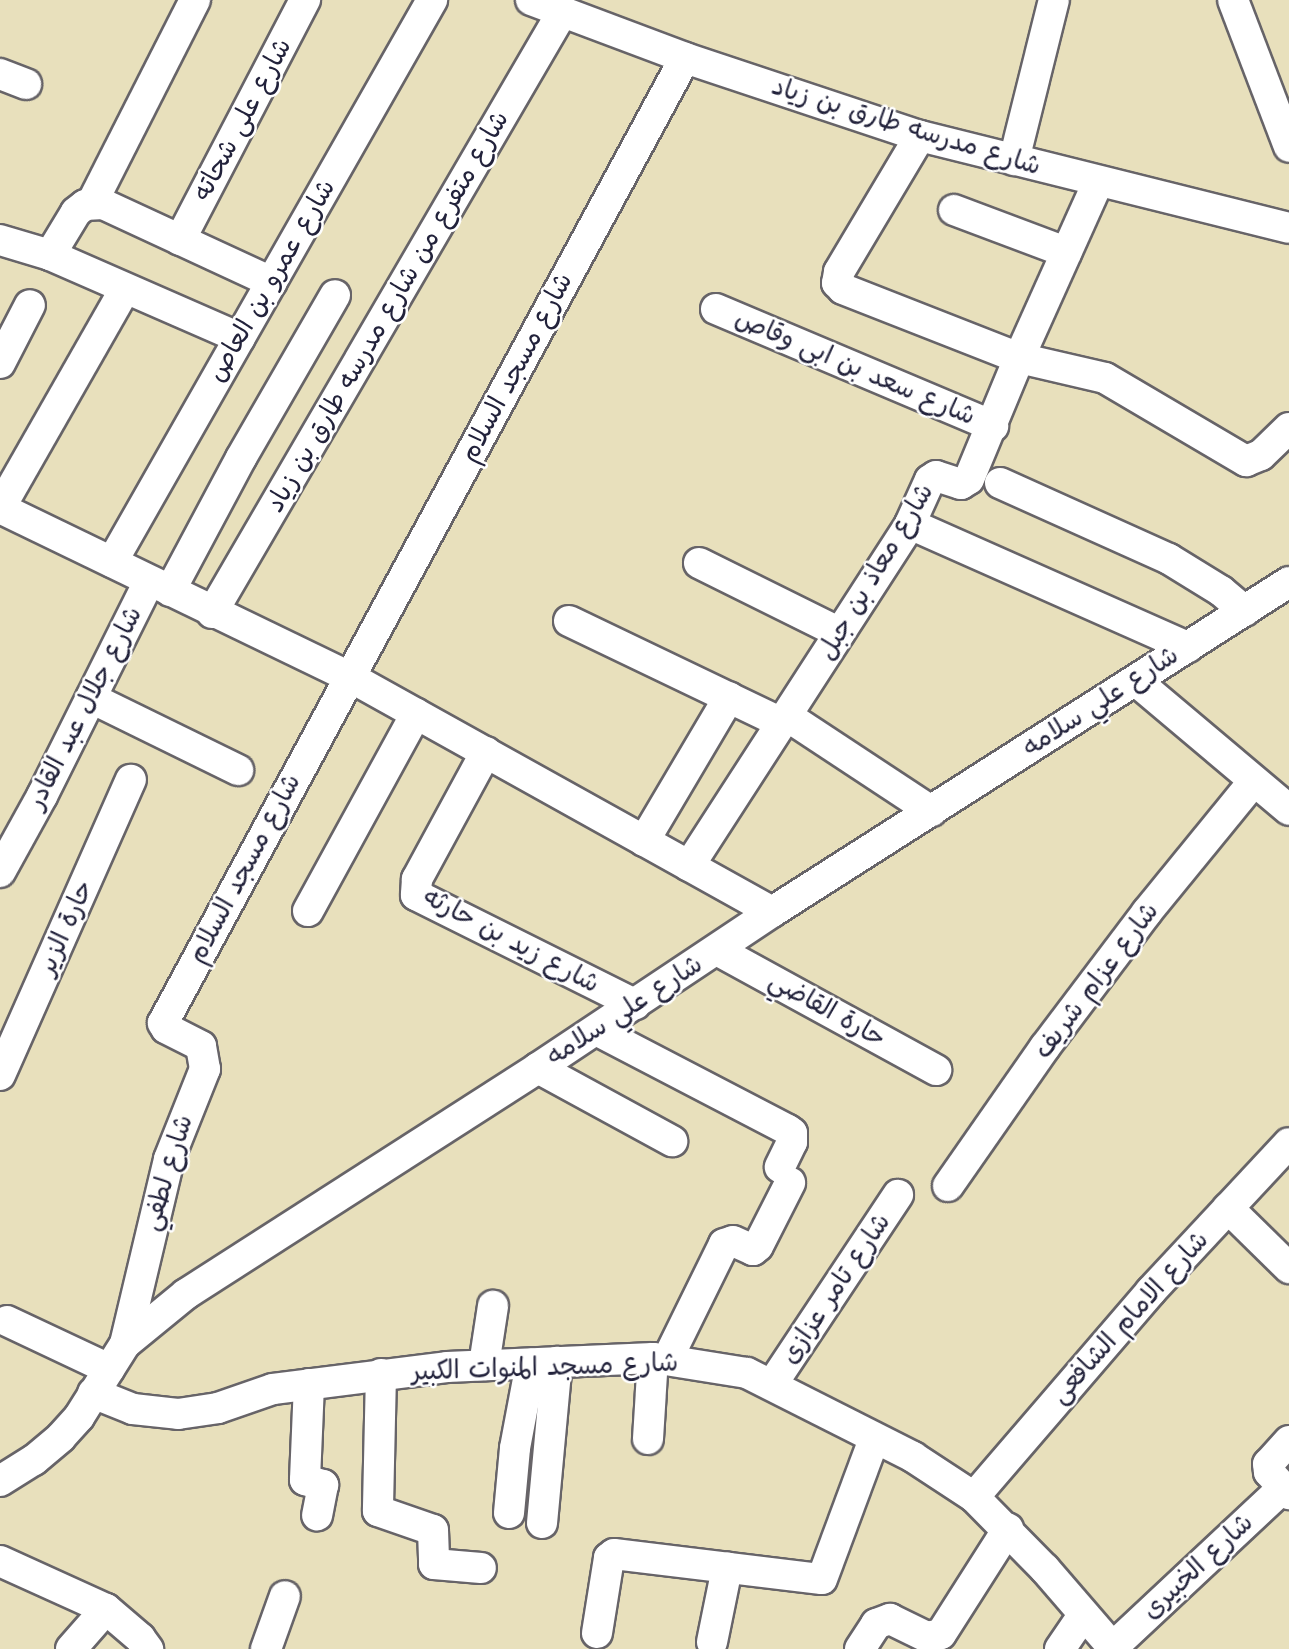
<!DOCTYPE html>
<html>
<head>
<meta charset="utf-8">
<style>
	body { margin:0 }
	#map { position:relative; width:1289px; height:1649px; overflow:hidden; background:#e8e0bc; font-family:"Comic Neue","Playpen Sans Arabic",sans-serif }
	div>[style] { position:absolute }
	.roads { filter:drop-shadow(2px 0 #676468) drop-shadow(-2px 0 #676468) drop-shadow(0 2px #676468) drop-shadow(0 -2px #676468) }
	.minor>* { height:30px; margin:-15px; padding:0 15px; transform-origin:15px; border-radius:15px; background:#fff }
	span { translate:-50% -50%; white-space:nowrap; text-align:center; line-height:1.15; -webkit-text-stroke:5px #fff; paint-order:stroke }
	.street-label { font-size:26px; color:#22223b }
</style>
</head>
<body>
<div id="map">
	<div class="roads">
		<div class="minor">
			<div style="left:531px;top:0;width:165px;rotate:20.6deg"></div>
			<div style="left:685px;top:58px;width:248px;rotate:18.4deg"></div>
			<div style="left:920px;top:136px;width:380px;rotate:14deg"></div>
			<div style="left:1233px;top:0;width:157px;rotate:69.1deg"></div>
			<div style="left:0;top:74px;width:28px;rotate:21deg"></div>
			<div style="left:920px;top:136px;width:158px;rotate:120.8deg"></div>
			<div style="left:839px;top:272px;width:11px;rotate:100deg"></div>
			<div style="left:837px;top:283px;width:8px;rotate:45deg"></div>
			<div style="left:843px;top:289px;width:189px;rotate:21.4deg"></div>
			<div style="left:1019px;top:358px;width:88px;rotate:13.1deg"></div>
			<div style="left:1105px;top:378px;width:164px;rotate:30.5deg"></div>
			<div style="left:1246px;top:461px;width:16px;rotate:-22deg"></div>
			<div style="left:1261px;top:455px;width:39px;rotate:-44deg"></div>
			<div style="left:1014px;top:160px;width:165px;rotate:-76deg"></div>
			<div style="left:92px;top:203px;width:228px;rotate:-63.1deg"></div>
			<div style="left:954px;top:210px;width:120px;rotate:20.6deg"></div>
			<div style="left:0;top:240px;width:52px;rotate:16.7deg"></div>
			<div style="left:50px;top:255px;width:207px;rotate:23.6deg"></div>
			<div style="left:180px;top:240px;width:271px;rotate:-62.5deg"></div>
			<div style="left:50px;top:255px;width:50px;rotate:-58.8deg"></div>
			<div style="left:76px;top:212px;width:11px;rotate:-38deg"></div>
			<div style="left:85px;top:205px;width:18px;rotate:-3deg"></div>
			<div style="left:103px;top:204px;width:186px;rotate:24.8deg"></div>
			<div style="left:716px;top:309px;width:301px;rotate:22.9deg"></div>
			<div style="left:0;top:363px;width:65px;rotate:-62.7deg"></div>
			<div style="left:1000px;top:483px;width:185px;rotate:24.2deg"></div>
			<div style="left:1169px;top:559px;width:61px;rotate:31.6deg"></div>
			<div style="left:1221px;top:591px;width:31px;rotate:40deg"></div>
			<div style="left:0;top:508px;width:389px;rotate:25.8deg"></div>
			<div style="left:350px;top:677px;width:483px;rotate:29.1deg"></div>
			<div style="left:0;top:508px;width:252px;rotate:-60.3deg"></div>
			<div style="left:910px;top:524px;width:304px;rotate:23.9deg"></div>
			<div style="left:112px;top:562px;width:647px;rotate:-60.34deg"></div>
			<div style="left:699px;top:563px;width:157px;rotate:26.4deg"></div>
			<div style="left:170px;top:591px;width:151px;rotate:-61.9deg"></div>
			<div style="left:241px;top:458px;width:188px;rotate:-60deg"></div>
			<div style="left:212px;top:613px;width:697px;rotate:-59.76deg"></div>
			<div style="left:569px;top:621px;width:236px;rotate:25.6deg"></div>
			<div style="left:1136px;top:681px;width:200px;rotate:40.1deg"></div>
			<div style="left:91px;top:698px;width:164px;rotate:26.1deg"></div>
			<div style="left:787px;top:716px;width:173px;rotate:33.4deg"></div>
			<div style="left:486px;top:752px;width:145px;rotate:118.5deg"></div>
			<div style="left:417px;top:879px;width:16px;rotate:94deg"></div>
			<div style="left:416px;top:895px;width:245px;rotate:26.5deg"></div>
			<div style="left:644px;top:841px;width:167px;rotate:-59.4deg"></div>
			<div style="left:689px;top:866px;width:407px;rotate:-57.1deg"></div>
			<div style="left:910px;top:524px;width:48px;rotate:-65.6deg"></div>
			<div style="left:930px;top:480px;width:7px;rotate:-34deg"></div>
			<div style="left:936px;top:476px;width:26px;rotate:18deg"></div>
			<div style="left:961px;top:484px;width:9px;rotate:-32deg"></div>
			<div style="left:969px;top:479px;width:131px;rotate:-67.5deg"></div>
			<div style="left:1019px;top:358px;width:193px;rotate:-65.8deg"></div>
			<div style="left:0;top:872px;width:87px;rotate:-61.1deg"></div>
			<div style="left:42px;top:796px;width:240px;rotate:-63.5deg"></div>
			<div style="left:308px;top:911px;width:225px;rotate:-61.3deg"></div>
			<div style="left:717px;top:950px;width:250px;rotate:28.7deg"></div>
			<div style="left:596px;top:1030px;width:216px;rotate:27.5deg"></div>
			<div style="left:788px;top:1130px;width:5px;rotate:37deg"></div>
			<div style="left:792px;top:1133px;width:9px;rotate:90deg"></div>
			<div style="left:792px;top:1142px;width:28px;rotate:116deg"></div>
			<div style="left:538px;top:1068px;width:153px;rotate:28.6deg"></div>
			<div style="left:0;top:1075px;width:323px;rotate:-66.1deg"></div>
			<div style="left:948px;top:1186px;width:169px;rotate:-55.1deg"></div>
			<div style="left:1045px;top:1047px;width:169px;rotate:-52.9deg"></div>
			<div style="left:1147px;top:912px;width:169px;rotate:-50.8deg"></div>
			<div style="left:1228px;top:1208px;width:86px;rotate:44.5deg"></div>
			<div style="left:7px;top:1321px;width:113px;rotate:25.2deg"></div>
			<div style="left:125px;top:1344px;width:190px;rotate:-76.6deg"></div>
			<div style="left:169px;top:1159px;width:97px;rotate:-68.2deg"></div>
			<div style="left:205px;top:1069px;width:23px;rotate:-100deg"></div>
			<div style="left:201px;top:1046px;width:39px;rotate:-153deg"></div>
			<div style="left:166px;top:1028px;width:6px;rotate:-121deg"></div>
			<div style="left:163px;top:1023px;width:1097px;rotate:-61.59deg"></div>
			<div style="left:667px;top:1360px;width:129px;rotate:-63.8deg"></div>
			<div style="left:724px;top:1244px;width:9px;rotate:-18deg"></div>
			<div style="left:733px;top:1241px;width:22px;rotate:24deg"></div>
			<div style="left:753px;top:1250px;width:6px;rotate:-39deg"></div>
			<div style="left:758px;top:1246px;width:71px;rotate:-63.1deg"></div>
			<div style="left:484px;top:1365px;width:60px;rotate:-81.3deg"></div>
			<div style="left:381px;top:1374px;width:137px;rotate:91.3deg"></div>
			<div style="left:378px;top:1511px;width:58px;rotate:19.1deg"></div>
			<div style="left:433px;top:1530px;width:34px;rotate:88deg"></div>
			<div style="left:434px;top:1564px;width:47px;rotate:4.9deg"></div>
			<div style="left:773px;top:1383px;width:226px;rotate:-56.4deg"></div>
			<div style="left:309px;top:1384px;width:96px;rotate:92.4deg"></div>
			<div style="left:305px;top:1480px;width:19px;rotate:16deg"></div>
			<div style="left:323px;top:1485px;width:31px;rotate:101deg"></div>
			<div style="left:93px;top:1393px;width:43px;rotate:21.8deg"></div>
			<div style="left:133px;top:1409px;width:45px;rotate:6.3deg"></div>
			<div style="left:178px;top:1414px;width:40px;rotate:-8.5deg"></div>
			<div style="left:218px;top:1408px;width:58px;rotate:-19.1deg"></div>
			<div style="left:273px;top:1389px;width:175px;rotate:-7.2deg"></div>
			<div style="left:447px;top:1367px;width:206px;rotate:-2.5deg"></div>
			<div style="left:653px;top:1358px;width:95px;rotate:9.1deg"></div>
			<div style="left:747px;top:1373px;width:186px;rotate:26.8deg"></div>
			<div style="left:913px;top:1457px;width:73px;rotate:33.3deg"></div>
			<div style="left:974px;top:1497px;width:101px;rotate:45.4deg"></div>
			<div style="left:1045px;top:1569px;width:106px;rotate:49.2deg"></div>
			<div style="left:648px;top:1439px;width:81px;rotate:-86.5deg"></div>
			<div style="left:1289px;top:1441px;width:31px;rotate:132deg"></div>
			<div style="left:1268px;top:1464px;width:8px;rotate:83deg"></div>
			<div style="left:1269px;top:1472px;width:30px;rotate:48deg"></div>
			<div style="left:0;top:1481px;width:40px;rotate:-32deg"></div>
			<div style="left:34px;top:1460px;width:35px;rotate:-40deg"></div>
			<div style="left:61px;top:1437px;width:27px;rotate:-48deg"></div>
			<div style="left:79px;top:1417px;width:86px;rotate:-57.8deg"></div>
			<div style="left:125px;top:1344px;width:79px;rotate:-39.3deg"></div>
			<div style="left:186px;top:1294px;width:418px;rotate:-32.7deg"></div>
			<div style="left:538px;top:1068px;width:281px;rotate:-33.7deg"></div>
			<div style="left:772px;top:912px;width:613px;rotate:-32.55deg"></div>
			<div style="left:974px;top:1497px;width:272px;rotate:-49.3deg"></div>
			<div style="left:1151px;top:1291px;width:202px;rotate:-47deg"></div>
			<div style="left:509px;top:1513px;width:65px;rotate:-84.7deg"></div>
			<div style="left:515px;top:1448px;width:86px;rotate:-79.3deg"></div>
			<div style="left:542px;top:1523px;width:162px;rotate:-84.7deg"></div>
			<div style="left:0;top:1561px;width:116px;rotate:24.4deg"></div>
			<div style="left:106px;top:1609px;width:45px;rotate:40.5deg"></div>
			<div style="left:140px;top:1638px;width:14px;rotate:54deg"></div>
			<div style="left:597px;top:1633px;width:76px;rotate:-80.9deg"></div>
			<div style="left:609px;top:1558px;width:6px;rotate:-39deg"></div>
			<div style="left:614px;top:1554px;width:209px;rotate:6.9deg"></div>
			<div style="left:822px;top:1579px;width:149px;rotate:-69.6deg"></div>
			<div style="left:712px;top:1642px;width:76px;rotate:-78.5deg"></div>
			<div style="left:1113px;top:1647px;width:233px;rotate:-43.1deg"></div>
			<div style="left:71px;top:1649px;width:53px;rotate:-48.8deg"></div>
			<div style="left:266px;top:1649px;width:56px;rotate:-70.3deg"></div>
			<div style="left:860px;top:1649px;width:30px;rotate:-57deg"></div>
			<div style="left:876px;top:1624px;width:15px;rotate:-20deg"></div>
			<div style="left:890px;top:1619px;width:41px;rotate:25.9deg"></div>
			<div style="left:927px;top:1637px;width:14px;rotate:-12deg"></div>
			<div style="left:941px;top:1634px;width:125px;rotate:-57.5deg"></div>
			<div style="left:1060px;top:1649px;width:42px;rotate:-55.6deg"></div>
		</div>
	</div>
	<div class="street-label">
		<span style="left:243px;top:120px;rotate:-62deg">شارع على شحاته</span>
		<span style="left:906px;top:127px;rotate:17deg">شارع مدرسه طارق بن زياد</span>
		<span style="left:272px;top:281px;rotate:-60deg">شارع عمرو بن العاص</span>
		<span style="left:388px;top:312px;rotate:-60deg">شارع متفرع من شارع مدرسه طارق بن زياد</span>
		<span style="left:517px;top:368px;rotate:-62deg">شارع مسجد السلام</span>
		<span style="left:855px;top:368px;rotate:23deg">شارع سعد بن ابى وقاص</span>
		<span style="left:876px;top:572px;rotate:-59deg">شارع معاذ بن جبل</span>
		<span style="left:1101px;top:702px;rotate:-33deg">شارع علي سلامه</span>
		<span style="left:85px;top:708px;rotate:-63deg">شارع جلال عبد القادر</span>
		<span style="left:245px;top:869px;rotate:-62deg">شارع مسجد السلام</span>
		<span style="left:66px;top:928px;rotate:-66deg">حارة الزير</span>
		<span style="left:511px;top:941px;rotate:28deg">شارع زيد بن حارثه</span>
		<span style="left:1097px;top:981px;rotate:-53deg">شارع عزام شريف</span>
		<span style="left:827px;top:1010px;rotate:29deg">حارة القاضي</span>
		<span style="left:625px;top:1011px;rotate:-33deg">شارع علي سلامه</span>
		<span style="left:168px;top:1173px;rotate:-73deg">شارع لطفي</span>
		<span style="left:836px;top:1289px;rotate:-56deg">شارع تامر عزازى</span>
		<span style="left:1130px;top:1318px;rotate:-48deg">شارع الامام الشافعى</span>
		<span style="left:545px;top:1368px;rotate:-2deg">شارع مسجد المنوات الكبير</span>
		<span style="left:1198px;top:1567px;rotate:-43deg">شارع الخبيرى</span>
	</div>
</div>
</body>
</html>
